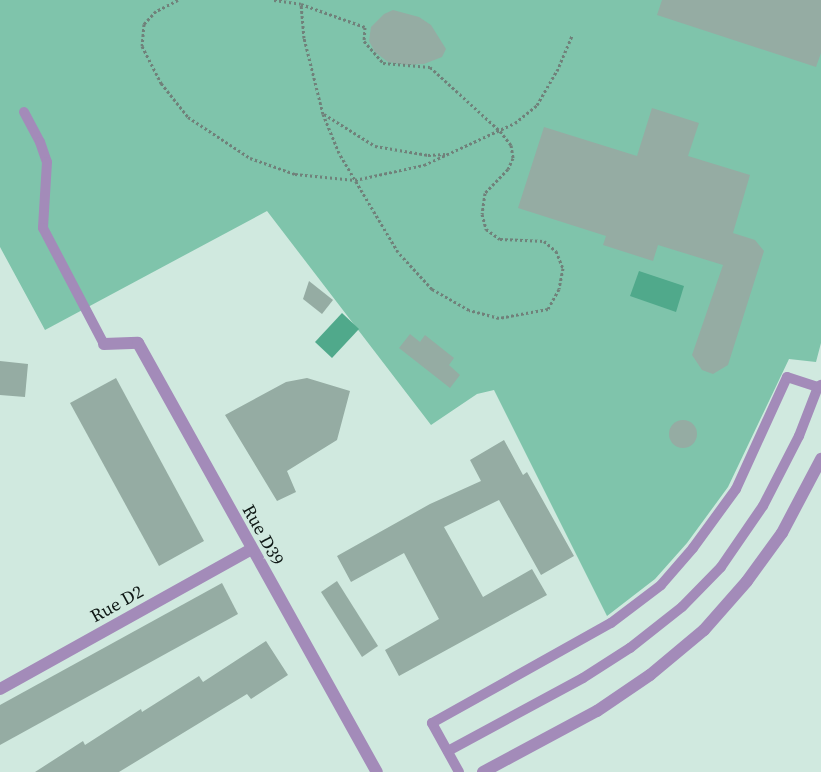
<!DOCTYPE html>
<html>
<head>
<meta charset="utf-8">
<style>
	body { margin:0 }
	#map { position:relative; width:821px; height:772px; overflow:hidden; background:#d0e9df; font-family:"Source Serif 4",serif }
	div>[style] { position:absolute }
	.green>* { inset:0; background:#7fc4ab }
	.water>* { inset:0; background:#50a98b }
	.building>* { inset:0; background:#95aca3 }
	.round { border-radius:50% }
	.path>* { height:3px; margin-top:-1.5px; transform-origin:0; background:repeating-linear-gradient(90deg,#70817a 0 2.5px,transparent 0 5px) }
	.lane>* { height:10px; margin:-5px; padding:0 5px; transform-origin:5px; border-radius:5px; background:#a38bb9 }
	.street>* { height:12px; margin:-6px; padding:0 6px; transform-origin:6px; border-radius:6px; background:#a38bb9 }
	span { translate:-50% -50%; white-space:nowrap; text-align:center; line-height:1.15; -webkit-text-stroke:4px #d0e9df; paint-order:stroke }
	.street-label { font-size:18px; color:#0e1714 }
</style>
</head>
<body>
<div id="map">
	<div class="green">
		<div style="clip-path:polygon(0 0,821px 0,821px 343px,816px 362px,789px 359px,728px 487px,687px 543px,655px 579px,607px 616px,494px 390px,477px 394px,431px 425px,267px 211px,45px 330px,0 247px)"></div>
	</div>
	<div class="water">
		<div style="clip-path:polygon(639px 271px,684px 286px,676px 312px,630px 296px)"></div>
		<div style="clip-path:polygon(342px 313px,359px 329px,332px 358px,315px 342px)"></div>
	</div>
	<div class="building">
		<div style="clip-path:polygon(662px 0,821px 0,821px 53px,816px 67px,657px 15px)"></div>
		<div style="clip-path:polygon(393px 10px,419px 17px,431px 25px,446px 49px,442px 57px,424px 64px,406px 65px,388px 62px,375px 52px,369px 41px,371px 27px,384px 14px)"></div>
		<div style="clip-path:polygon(652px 108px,699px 123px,688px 156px,750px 175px,733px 233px,755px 240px,764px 251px,728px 365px,713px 374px,702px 370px,692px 355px,723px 265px,658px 245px,653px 261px,603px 245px,606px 236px,518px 208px,544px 127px,637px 156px)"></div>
		<div style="clip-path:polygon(309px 281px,333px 300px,322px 314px,303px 299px)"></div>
		<div style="clip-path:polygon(410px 334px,420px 342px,425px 335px,454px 358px,449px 365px,460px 375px,450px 388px,399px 348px)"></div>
		<div style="clip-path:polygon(0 361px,28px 364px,25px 397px,0 395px)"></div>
		<div style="clip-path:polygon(116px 378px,204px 541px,159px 566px,70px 403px)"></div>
		<div style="clip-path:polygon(307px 378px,350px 391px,337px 440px,287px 471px,296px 492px,277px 501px,225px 415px,286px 382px)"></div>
		<div class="round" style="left:669px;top:420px;width:28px;height:28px"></div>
		<div style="clip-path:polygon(504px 440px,523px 475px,527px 472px,574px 556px,541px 575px,499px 500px,444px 527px,483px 597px,532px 569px,547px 595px,399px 676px,385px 650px,439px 619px,404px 553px,351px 582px,337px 556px,430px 504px,481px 481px,470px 460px)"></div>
		<div style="clip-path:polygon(337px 581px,378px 646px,362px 657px,321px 592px)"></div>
		<div style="clip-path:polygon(222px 583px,238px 614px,0 745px,0 705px)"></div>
		<div style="clip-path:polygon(266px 641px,288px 675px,251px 699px,247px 694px,119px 772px,35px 772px,83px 741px,85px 745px,141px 709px,142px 712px,199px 676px,203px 682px)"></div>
	</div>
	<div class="path">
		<div style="left:178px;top:0;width:25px;rotate:153deg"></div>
		<div style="left:156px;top:11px;width:18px;rotate:133deg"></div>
		<div style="left:144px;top:24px;width:22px;rotate:95deg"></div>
		<div style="left:142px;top:46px;width:42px;rotate:62.8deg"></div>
		<div style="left:161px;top:83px;width:43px;rotate:51.5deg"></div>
		<div style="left:188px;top:117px;width:74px;rotate:33.5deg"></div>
		<div style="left:250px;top:158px;width:48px;rotate:19.6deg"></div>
		<div style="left:295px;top:174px;width:60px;rotate:5.7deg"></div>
		<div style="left:355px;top:180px;width:71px;rotate:-12.3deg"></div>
		<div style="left:424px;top:165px;width:100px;rotate:-24.8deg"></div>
		<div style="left:515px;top:123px;width:28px;rotate:-39deg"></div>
		<div style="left:537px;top:105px;width:39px;rotate:-60deg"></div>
		<div style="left:557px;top:71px;width:39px;rotate:-67deg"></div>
		<div style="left:274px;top:0;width:27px;rotate:8deg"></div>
		<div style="left:301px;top:4px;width:68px;rotate:19.8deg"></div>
		<div style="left:365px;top:27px;width:14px;rotate:94deg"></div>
		<div style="left:364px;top:41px;width:29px;rotate:49deg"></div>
		<div style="left:383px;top:63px;width:47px;rotate:4.9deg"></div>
		<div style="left:430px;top:67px;width:95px;rotate:42.4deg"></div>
		<div style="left:500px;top:131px;width:18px;rotate:52deg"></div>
		<div style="left:511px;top:145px;width:13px;rotate:81deg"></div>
		<div style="left:513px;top:158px;width:12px;rotate:114deg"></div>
		<div style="left:508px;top:169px;width:33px;rotate:134deg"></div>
		<div style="left:485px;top:193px;width:21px;rotate:98deg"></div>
		<div style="left:482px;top:214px;width:16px;rotate:75deg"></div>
		<div style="left:486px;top:229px;width:17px;rotate:36deg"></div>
		<div style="left:500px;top:239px;width:44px;rotate:2.6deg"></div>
		<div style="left:544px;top:241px;width:16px;rotate:40deg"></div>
		<div style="left:556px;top:251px;width:18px;rotate:68deg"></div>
		<div style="left:563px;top:268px;width:21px;rotate:101deg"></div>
		<div style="left:559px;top:289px;width:23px;rotate:119deg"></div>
		<div style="left:548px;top:309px;width:50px;rotate:169.6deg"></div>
		<div style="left:499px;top:318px;width:31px;rotate:-165deg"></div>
		<div style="left:469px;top:310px;width:43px;rotate:-150.4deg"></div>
		<div style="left:432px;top:289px;width:50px;rotate:-132.6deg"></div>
		<div style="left:398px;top:252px;width:115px;rotate:-120.8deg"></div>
		<div style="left:339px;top:153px;width:42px;rotate:-112.3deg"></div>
		<div style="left:323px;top:114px;width:78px;rotate:-104deg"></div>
		<div style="left:304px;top:38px;width:34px;rotate:-95deg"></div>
		<div style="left:324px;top:114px;width:60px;rotate:32.1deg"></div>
		<div style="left:375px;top:146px;width:54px;rotate:9.6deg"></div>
		<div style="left:428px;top:155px;width:17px;rotate:-3deg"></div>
	</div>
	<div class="lane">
		<div style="left:24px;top:112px;width:34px;rotate:62deg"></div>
		<div style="left:40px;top:142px;width:21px;rotate:71deg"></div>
		<div style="left:47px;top:162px;width:66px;rotate:93.5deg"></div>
		<div style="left:43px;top:228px;width:131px;rotate:62.3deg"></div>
		<div style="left:448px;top:751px;width:153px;rotate:-28.4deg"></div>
		<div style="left:583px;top:678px;width:56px;rotate:-32.6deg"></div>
		<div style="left:630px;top:648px;width:66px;rotate:-38.3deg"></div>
		<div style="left:682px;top:607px;width:56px;rotate:-45.7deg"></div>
		<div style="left:721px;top:567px;width:74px;rotate:-55.5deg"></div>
		<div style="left:763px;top:506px;width:79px;rotate:-62.8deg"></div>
		<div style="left:799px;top:436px;width:53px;rotate:-68.8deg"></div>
		<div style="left:459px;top:772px;width:56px;rotate:-118.9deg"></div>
		<div style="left:432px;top:723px;width:205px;rotate:-29.2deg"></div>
		<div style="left:611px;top:623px;width:63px;rotate:-37.2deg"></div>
		<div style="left:661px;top:585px;width:49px;rotate:-49.1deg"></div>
		<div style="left:693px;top:548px;width:73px;rotate:-53.9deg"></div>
		<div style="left:736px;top:489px;width:123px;rotate:-65.5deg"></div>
		<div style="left:787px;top:377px;width:33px;rotate:18deg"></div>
		<div style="left:818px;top:387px;width:4px;rotate:-34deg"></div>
	</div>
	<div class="street">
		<div style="left:104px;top:344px;width:34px;rotate:-2deg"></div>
		<div style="left:138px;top:343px;width:491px;rotate:60.9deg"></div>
		<div style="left:0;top:689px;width:286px;rotate:-29.1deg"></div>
		<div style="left:483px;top:772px;width:129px;rotate:-28.2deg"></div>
		<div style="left:597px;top:711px;width:64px;rotate:-34.2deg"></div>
		<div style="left:650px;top:675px;width:70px;rotate:-39.8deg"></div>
		<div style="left:704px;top:630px;width:65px;rotate:-48.7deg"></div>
		<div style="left:747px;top:581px;width:59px;rotate:-53.9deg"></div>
		<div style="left:782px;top:533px;width:84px;rotate:-62.2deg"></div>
	</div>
	<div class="street-label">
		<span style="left:263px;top:535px;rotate:61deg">Rue D39</span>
		<span style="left:117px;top:604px;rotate:-29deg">Rue D2</span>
	</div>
</div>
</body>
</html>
